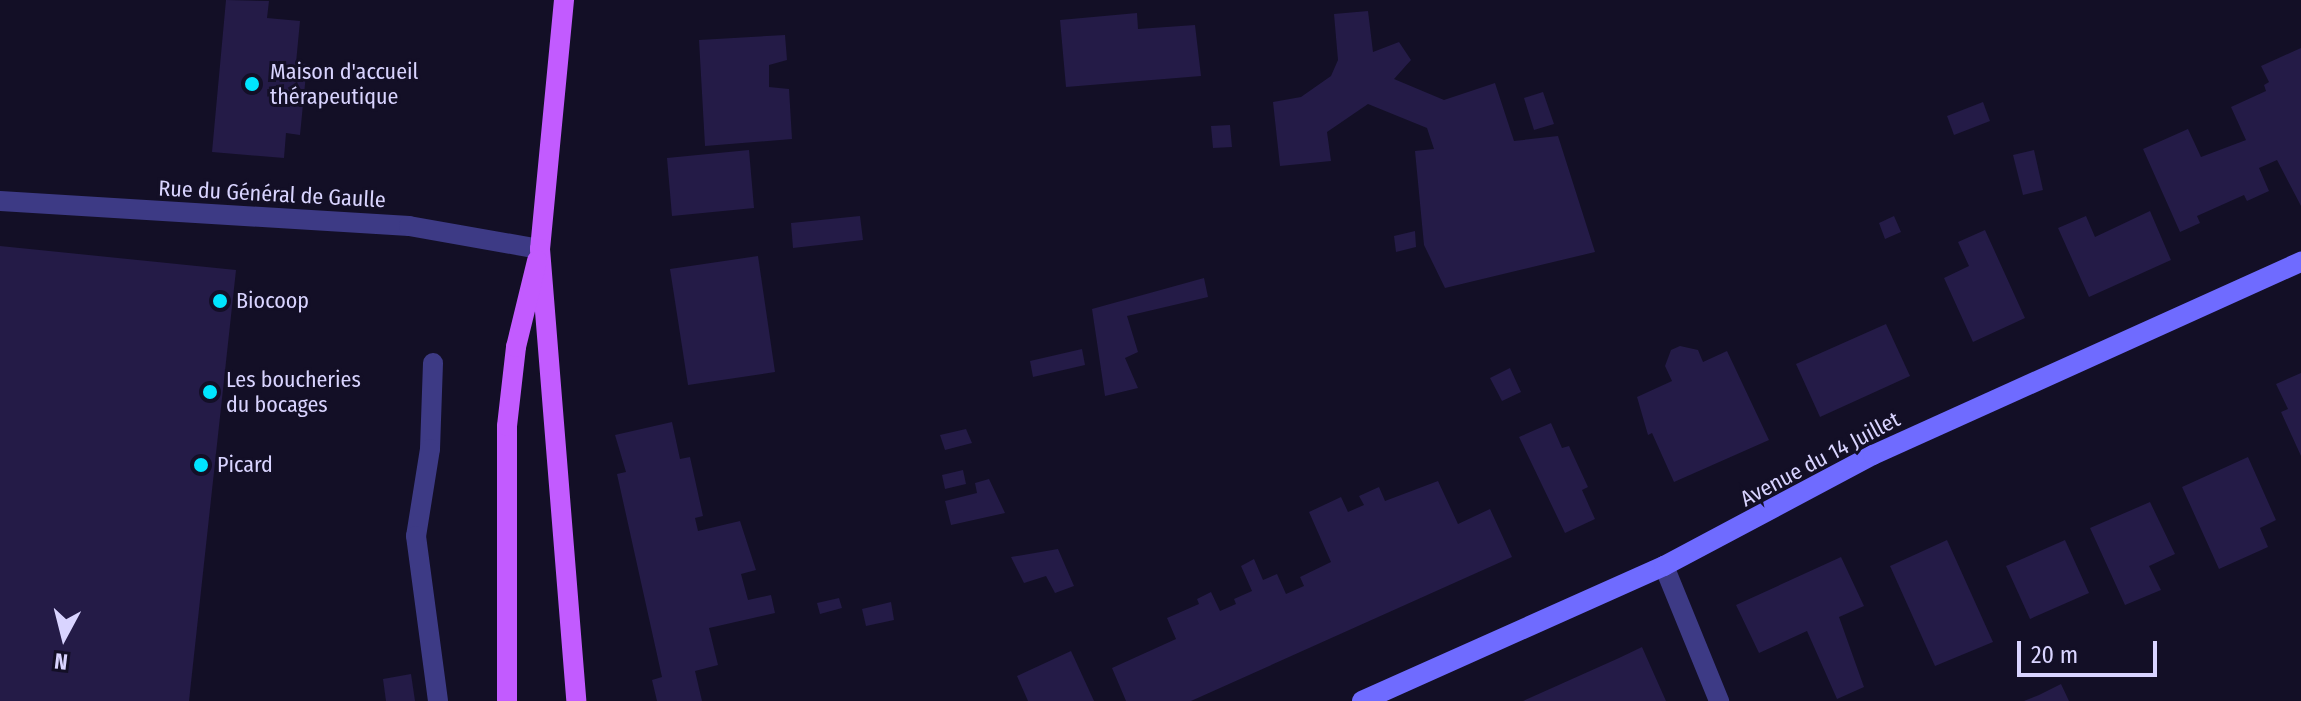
<!DOCTYPE html>
<html>
<head>
<meta charset="utf-8">
<style>
	body { margin:0 }
	#map { position:relative; width:2301px; height:701px; overflow:hidden; background:#130f26; font-family:"Fira Sans Condensed",sans-serif }
	div>[style] { position:absolute }
	.building>* { inset:0; background:#241b47 }
	.lane>* { height:20px; margin:-10px; padding:0 10px; transform-origin:10px; border-radius:10px; background:#3d3a85 }
	.street>* { height:20px; margin:-10px; padding:0 10px; transform-origin:10px; border-radius:10px; background:#3d3a85 }
	.secondary>* { height:20px; margin:-10px; padding:0 10px; transform-origin:10px; border-radius:10px; background:#6f6bff }
	.primary>* { height:20px; margin:-10px; padding:0 10px; transform-origin:10px; border-radius:10px; background:#c25bff }
	.dots>* { width:22px; height:22px; translate:-50% -50%; box-sizing:border-box; border:4px solid #130f26; border-radius:50% }
	span { translate:-50% -50%; white-space:nowrap; text-align:center; line-height:1.15; -webkit-text-stroke:6px #130f26; paint-order:stroke }
	.poi-label { font-size:22px; color:#d9d4ff }
	.left { translate:0 -50%; text-align:left }
	.street-label { font-size:22px; color:#d9d4ff }
	.north { position:absolute; left:24px; top:597px; width:80px; height:80px; -webkit-text-stroke:6px #130f26; paint-order:stroke; rotate:187deg; font-size:22px; font-weight:700; line-height:32px; text-align:center; color:#d9d4ff }
	.north::after { content:''; display:block; margin:auto; width:28px; height:36px; background:#d9d4ff; clip-path:polygon(50% 0,100% 100%,50% 72%,0 100%) }
	.scale { position:absolute; left:2017px; top:641px; width:140px; height:36px; box-sizing:border-box; border:4px solid #d9d4ff; border-top:0; padding-left:10px; font-size:24px; line-height:28px; white-space:nowrap; color:#d9d4ff; -webkit-text-stroke:6px #130f26; paint-order:stroke }
</style>
</head>
<body>
<div id="map">
	<div class="building">
		<div style="clip-path:polygon(226px 0,269px 1px,267px 18px,300px 21px,296px 63px,307px 64px,300px 135px,286px 133px,284px 158px,212px 152px)"></div>
		<div style="clip-path:polygon(1368px 11px,1373px 52px,1399px 42px,1411px 60px,1394px 79px,1444px 100px,1495px 83px,1514px 141px,1558px 136px,1595px 252px,1445px 288px,1424px 245px,1415px 151px,1434px 149px,1427px 128px,1368px 104px,1327px 132px,1331px 161px,1280px 166px,1273px 102px,1301px 97px,1331px 76px,1338px 60px,1334px 14px)"></div>
		<div style="clip-path:polygon(1137px 13px,1138px 29px,1195px 25px,1201px 76px,1066px 87px,1060px 20px)"></div>
		<div style="clip-path:polygon(785px 35px,787px 60px,769px 65px,769px 87px,789px 89px,792px 139px,705px 146px,699px 40px)"></div>
		<div style="clip-path:polygon(2301px 48px,2301px 206px,2277px 160px,2259px 168px,2269px 191px,2247px 201px,2244px 195px,2197px 216px,2200px 223px,2180px 232px,2143px 149px,2188px 129px,2201px 157px,2246px 140px,2231px 107px,2266px 91px,2264px 85px,2269px 82px,2261px 66px)"></div>
		<div style="clip-path:polygon(1543px 92px,1554px 124px,1534px 130px,1524px 98px)"></div>
		<div style="clip-path:polygon(1983px 102px,1990px 121px,1954px 135px,1947px 116px)"></div>
		<div style="clip-path:polygon(1230px 125px,1232px 147px,1213px 148px,1211px 126px)"></div>
		<div style="clip-path:polygon(749px 150px,754px 208px,672px 216px,667px 158px)"></div>
		<div style="clip-path:polygon(2034px 150px,2043px 190px,2023px 195px,2013px 155px)"></div>
		<div style="clip-path:polygon(2150px 211px,2171px 260px,2089px 297px,2058px 228px,2086px 216px,2095px 237px)"></div>
		<div style="clip-path:polygon(860px 216px,863px 240px,793px 248px,791px 223px)"></div>
		<div style="clip-path:polygon(1894px 216px,1901px 232px,1885px 239px,1879px 223px)"></div>
		<div style="clip-path:polygon(1985px 230px,2025px 318px,1973px 342px,1944px 278px,1969px 266px,1958px 242px)"></div>
		<div style="clip-path:polygon(1415px 231px,1416px 247px,1396px 252px,1394px 236px)"></div>
		<div style="clip-path:polygon(0 246px,236px 270px,189px 701px,0 701px)"></div>
		<div style="clip-path:polygon(758px 256px,775px 372px,688px 385px,670px 269px)"></div>
		<div style="clip-path:polygon(1204px 278px,1208px 297px,1127px 316px,1138px 352px,1125px 358px,1138px 388px,1105px 396px,1092px 309px)"></div>
		<div style="clip-path:polygon(1886px 324px,1910px 376px,1820px 417px,1796px 364px)"></div>
		<div style="clip-path:polygon(1680px 346px,1698px 350px,1703px 362px,1727px 351px,1769px 440px,1674px 482px,1652px 433px,1648px 435px,1637px 397px,1672px 381px,1665px 366px,1671px 350px)"></div>
		<div style="clip-path:polygon(1082px 349px,1085px 365px,1033px 377px,1030px 361px)"></div>
		<div style="clip-path:polygon(1510px 368px,1521px 392px,1502px 401px,1490px 378px)"></div>
		<div style="clip-path:polygon(2301px 373px,2301px 456px,2281px 412px,2288px 409px,2276px 384px)"></div>
		<div style="clip-path:polygon(672px 422px,680px 459px,690px 457px,703px 516px,695px 518px,698px 531px,740px 521px,756px 570px,741px 574px,748px 600px,771px 595px,775px 613px,709px 628px,718px 665px,695px 671px,702px 701px,657px 701px,652px 680px,662px 677px,617px 474px,626px 472px,615px 435px)"></div>
		<div style="clip-path:polygon(1551px 423px,1562px 448px,1569px 446px,1588px 487px,1582px 490px,1595px 519px,1565px 533px,1519px 437px)"></div>
		<div style="clip-path:polygon(966px 429px,972px 443px,945px 450px,940px 435px)"></div>
		<div style="clip-path:polygon(2248px 457px,2276px 520px,2260px 528px,2268px 547px,2219px 569px,2182px 487px)"></div>
		<div style="clip-path:polygon(963px 470px,966px 484px,945px 489px,942px 475px)"></div>
		<div style="clip-path:polygon(989px 479px,1005px 513px,951px 525px,945px 501px,977px 493px,975px 483px)"></div>
		<div style="clip-path:polygon(1438px 481px,1458px 524px,1490px 509px,1512px 557px,1191px 701px,1126px 701px,1112px 668px,1176px 639px,1167px 618px,1199px 604px,1197px 599px,1211px 592px,1220px 611px,1236px 604px,1234px 599px,1252px 591px,1241px 566px,1254px 559px,1263px 580px,1277px 574px,1286px 594px,1304px 586px,1300px 577px,1331px 562px,1309px 512px,1341px 497px,1348px 512px,1364px 505px,1359px 496px,1379px 487px,1385px 501px)"></div>
		<div style="clip-path:polygon(2150px 502px,2175px 554px,2149px 566px,2161px 590px,2125px 605px,2090px 528px)"></div>
		<div style="clip-path:polygon(1947px 540px,1993px 642px,1935px 666px,1890px 566px)"></div>
		<div style="clip-path:polygon(2065px 540px,2089px 593px,2030px 619px,2006px 566px)"></div>
		<div style="clip-path:polygon(1058px 549px,1074px 586px,1055px 593px,1046px 576px,1024px 583px,1011px 557px)"></div>
		<div style="clip-path:polygon(1841px 557px,1864px 606px,1839px 617px,1864px 687px,1837px 699px,1807px 631px,1759px 653px,1736px 605px)"></div>
		<div style="clip-path:polygon(839px 598px,842px 608px,820px 614px,817px 603px)"></div>
		<div style="clip-path:polygon(891px 602px,894px 620px,866px 626px,862px 609px)"></div>
		<div style="clip-path:polygon(1642px 647px,1666px 701px,1523px 701px,1619px 658px)"></div>
		<div style="clip-path:polygon(1071px 651px,1094px 701px,1028px 701px,1017px 676px)"></div>
		<div style="clip-path:polygon(411px 674px,415px 701px,386px 701px,383px 679px)"></div>
		<div style="clip-path:polygon(2061px 684px,2069px 701px,2024px 701px,2039px 695px)"></div>
	</div>
	<div class="lane">
		<div style="left:433px;top:363px;width:86px;rotate:92deg"></div>
		<div style="left:430px;top:449px;width:88px;rotate:99.1deg"></div>
		<div style="left:416px;top:536px;width:166px;rotate:82.4deg"></div>
	</div>
	<div class="street">
		<div style="left:0;top:201px;width:410px;rotate:3.5deg"></div>
		<div style="left:409px;top:226px;width:133px;rotate:10deg"></div>
		<div style="left:1664px;top:566px;width:146px;rotate:67.8deg"></div>
	</div>
	<div class="secondary">
		<div style="left:1362px;top:701px;width:331px;rotate:-24.1deg"></div>
		<div style="left:1664px;top:566px;width:237px;rotate:-28deg"></div>
		<div style="left:1873px;top:455px;width:470px;rotate:-24.3deg"></div>
	</div>
	<div class="primary">
		<div style="left:564px;top:0;width:250px;rotate:95.5deg"></div>
		<div style="left:540px;top:249px;width:453px;rotate:85.4deg"></div>
		<div style="left:507px;top:701px;width:275px;rotate:-90deg"></div>
		<div style="left:507px;top:426px;width:80px;rotate:-83.5deg"></div>
		<div style="left:516px;top:347px;width:89px;rotate:-76.3deg"></div>
	</div>
	<div class="dots">
		<div style="left:252px;top:84px;background:#00e5ff"></div>
		<div style="left:220px;top:301px;background:#00e5ff"></div>
		<div style="left:210px;top:392px;background:#00e5ff"></div>
		<div style="left:201px;top:465px;background:#00e5ff"></div>
	</div>
	<div class="poi-label">
		<span class="left" style="left:270px;top:84px">Maison d'accueil<br>thérapeutique</span>
		<span class="left" style="left:236px;top:301px">Biocoop</span>
		<span class="left" style="left:226px;top:392px">Les boucheries<br>du bocages</span>
		<span class="left" style="left:217px;top:465px">Picard</span>
	</div>
	<div class="street-label">
		<span style="left:272px;top:194px;rotate:3deg">Rue du Général de Gaulle</span>
		<span style="left:1820px;top:459px;rotate:-28deg">Avenue du 14 Juillet</span>
	</div>
	<div class="north">N</div>
	<div class="scale">20 m</div>
</div>
</body>
</html>
